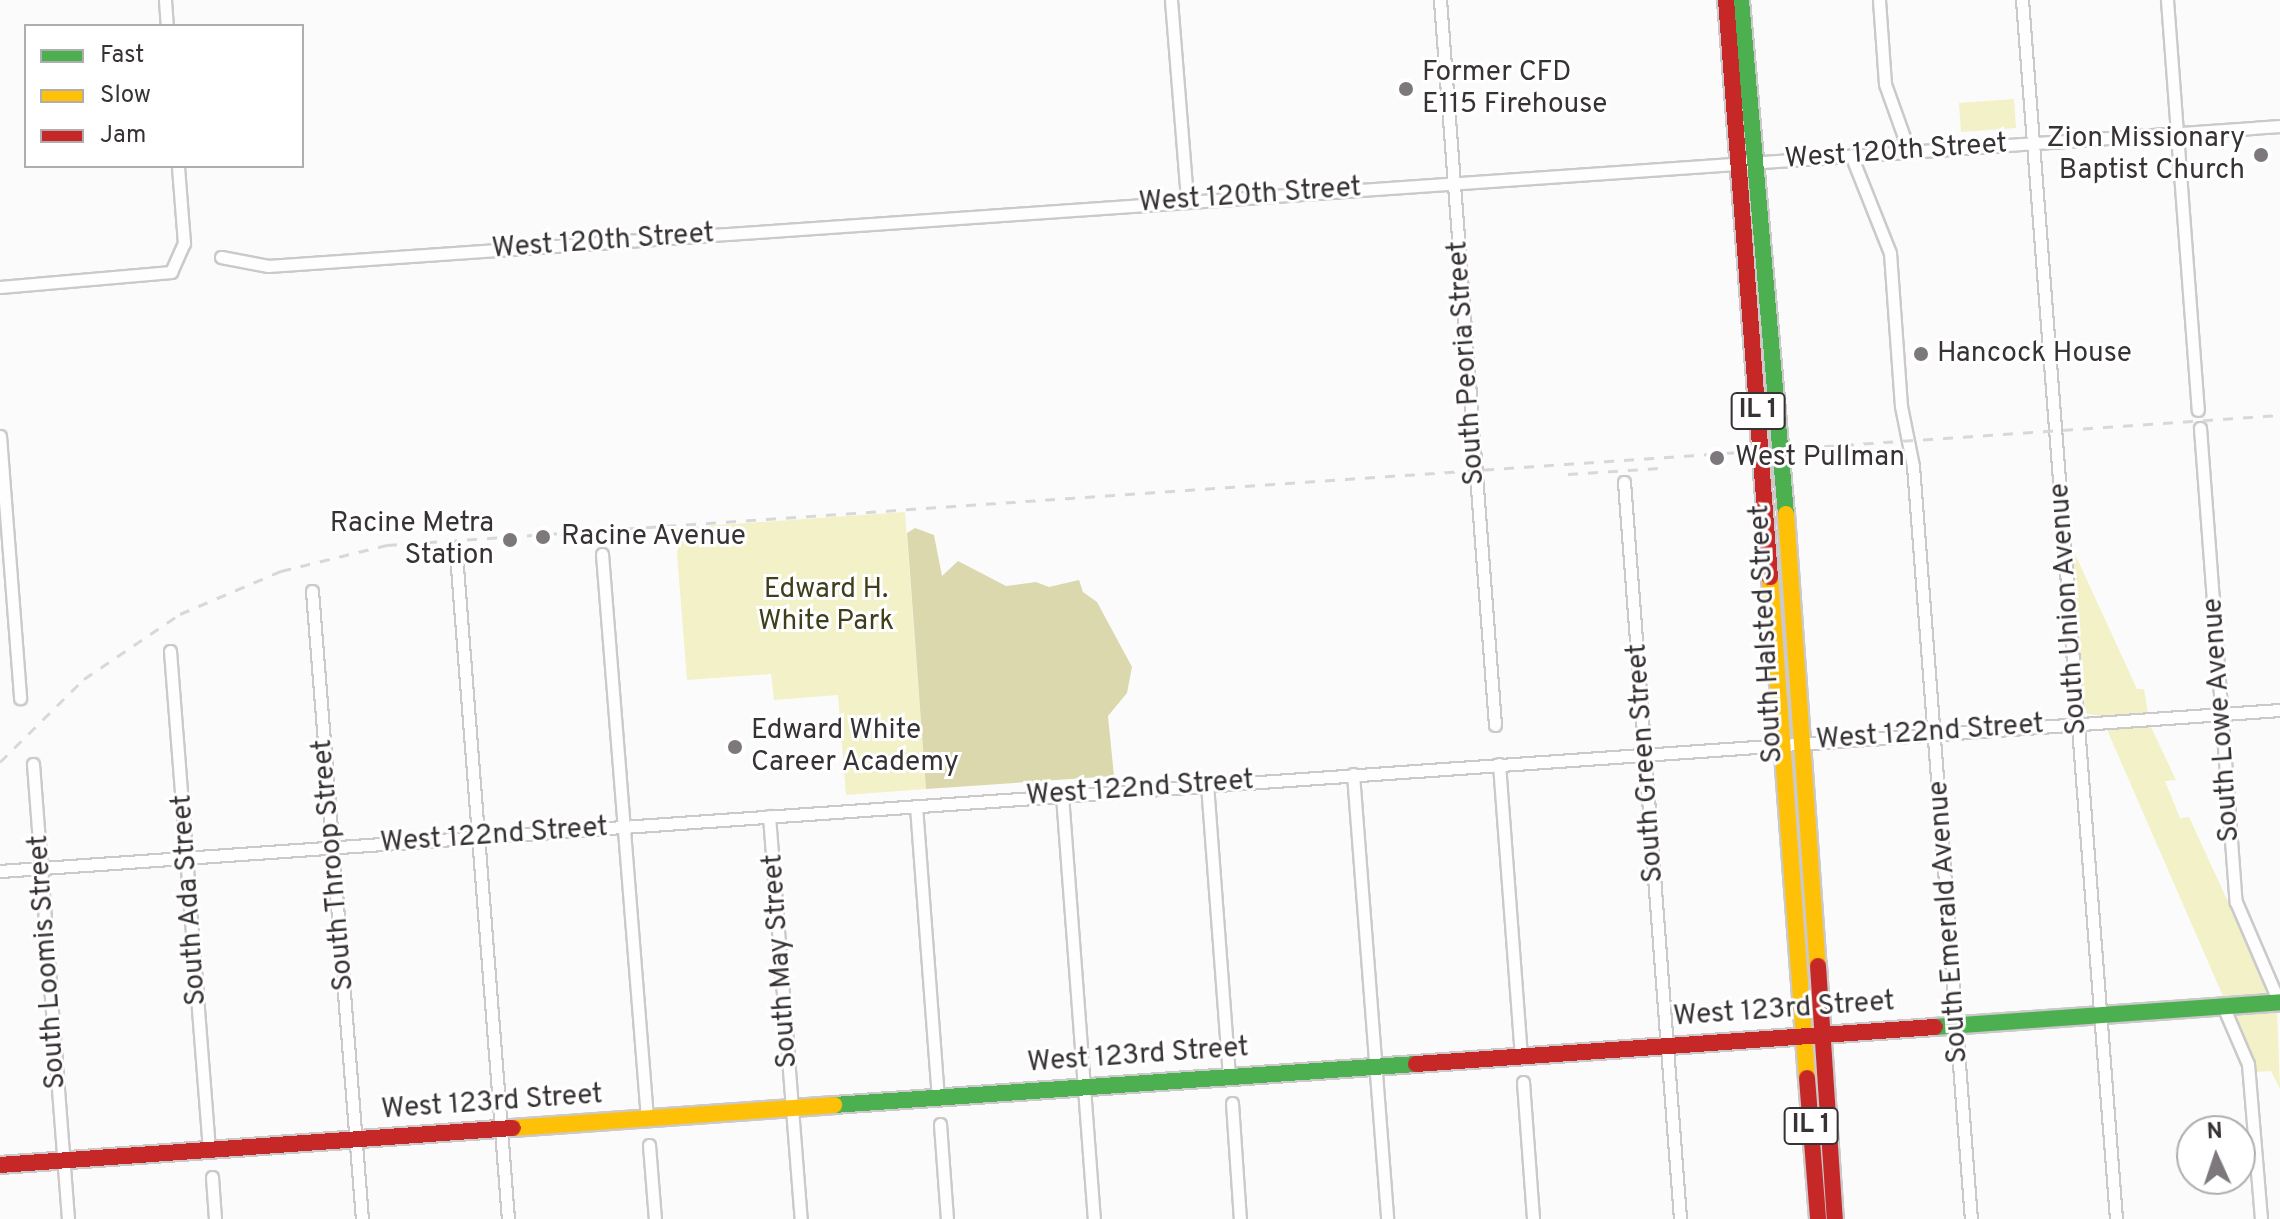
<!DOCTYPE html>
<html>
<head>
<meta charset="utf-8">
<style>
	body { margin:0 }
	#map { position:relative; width:2280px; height:1219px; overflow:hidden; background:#fcfbfc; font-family:Overpass,sans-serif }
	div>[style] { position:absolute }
	.green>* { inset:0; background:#f3f1c7 }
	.forest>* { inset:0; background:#dad8ac }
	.roads { filter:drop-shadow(2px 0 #ccc9ca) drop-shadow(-2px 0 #ccc9ca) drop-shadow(0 2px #ccc9ca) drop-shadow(0 -2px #ccc9ca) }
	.street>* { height:11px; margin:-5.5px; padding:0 5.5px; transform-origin:5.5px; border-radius:5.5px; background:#fffeff }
	.fast>* { height:16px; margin:-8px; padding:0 8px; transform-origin:8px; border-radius:8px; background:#4caf50 }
	.slow>* { height:16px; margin:-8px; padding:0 8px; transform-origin:8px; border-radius:8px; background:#ffc107 }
	.jam>* { height:16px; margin:-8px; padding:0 8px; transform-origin:8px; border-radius:8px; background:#c62828 }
	.rail>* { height:3px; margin-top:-1.5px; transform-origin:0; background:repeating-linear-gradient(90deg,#d8d8d8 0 10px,transparent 0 20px) }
	.dots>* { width:22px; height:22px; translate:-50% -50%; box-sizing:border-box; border:4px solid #fff; border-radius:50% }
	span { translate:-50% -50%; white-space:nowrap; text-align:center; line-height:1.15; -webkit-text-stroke:6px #fff; paint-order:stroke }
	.shield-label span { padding:2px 6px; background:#fff; border:2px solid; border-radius:6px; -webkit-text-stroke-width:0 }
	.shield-label { font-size:26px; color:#373235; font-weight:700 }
	.poi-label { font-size:28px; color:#373235 }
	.left { translate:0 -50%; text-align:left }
	.right { translate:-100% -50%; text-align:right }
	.street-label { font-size:28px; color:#373235 }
	.park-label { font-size:28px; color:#403f1c }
	.legend { position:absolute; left:24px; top:24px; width:280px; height:144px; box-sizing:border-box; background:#fff; border:2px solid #afadae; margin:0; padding:10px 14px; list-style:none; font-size:24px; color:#373235 }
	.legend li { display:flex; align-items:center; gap:16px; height:40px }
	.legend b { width:40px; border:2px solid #afadae }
	.north { position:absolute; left:2176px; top:1115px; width:80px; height:80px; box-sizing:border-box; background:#fff; border:2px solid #afadae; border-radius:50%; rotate:357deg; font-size:22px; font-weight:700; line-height:32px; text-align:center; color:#373235 }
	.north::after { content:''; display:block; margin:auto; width:28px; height:36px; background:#7c787b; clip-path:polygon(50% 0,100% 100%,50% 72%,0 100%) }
</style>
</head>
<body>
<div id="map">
	<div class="green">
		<div style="clip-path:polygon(2014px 99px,2016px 128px,1961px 132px,1959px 103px)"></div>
		<div style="clip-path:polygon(905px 512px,926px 789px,846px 795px,838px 695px,774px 700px,771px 674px,687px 680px,675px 528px)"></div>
		<div style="clip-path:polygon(2070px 543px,2137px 689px,2144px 689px,2150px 725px,2176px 780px,2165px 781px,2180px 818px,2189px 817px,2277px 1008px,2280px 1089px,2271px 1071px,2256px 1072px,2101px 716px,2083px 713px)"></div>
	</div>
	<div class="forest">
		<div style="clip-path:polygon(915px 528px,934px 535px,942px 576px,958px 561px,1006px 586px,1036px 582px,1049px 587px,1079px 580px,1083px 592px,1097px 602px,1132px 667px,1127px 693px,1108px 716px,1114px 776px,926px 789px,907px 533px)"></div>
	</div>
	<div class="roads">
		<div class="street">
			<div style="left:165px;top:0;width:26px;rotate:86deg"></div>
			<div style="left:1171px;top:0;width:201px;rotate:85.4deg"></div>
			<div style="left:1440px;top:0;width:727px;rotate:85.66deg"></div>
			<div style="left:1879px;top:0;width:84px;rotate:85.9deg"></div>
			<div style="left:1885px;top:84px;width:71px;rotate:70.3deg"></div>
			<div style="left:2022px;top:0;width:1223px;rotate:85.59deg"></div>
			<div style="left:2167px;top:0;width:411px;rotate:85.7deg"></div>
			<div style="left:1851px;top:155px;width:105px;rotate:68.3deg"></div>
			<div style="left:1890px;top:253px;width:153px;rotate:85.9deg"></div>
			<div style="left:1901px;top:406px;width:61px;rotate:78.7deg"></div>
			<div style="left:1913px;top:466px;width:755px;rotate:85.6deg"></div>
			<div style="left:221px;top:257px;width:48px;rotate:10.8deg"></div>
			<div style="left:268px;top:266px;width:2017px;rotate:-3.98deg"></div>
			<div style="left:0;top:287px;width:172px;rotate:-5deg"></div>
			<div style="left:171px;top:272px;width:32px;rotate:-66deg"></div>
			<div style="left:184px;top:243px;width:77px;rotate:-94.5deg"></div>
			<div style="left:2200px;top:428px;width:475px;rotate:85.7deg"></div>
			<div style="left:2236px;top:902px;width:109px;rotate:66.7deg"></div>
			<div style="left:0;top:436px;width:263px;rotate:85.6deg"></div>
			<div style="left:1624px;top:482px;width:739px;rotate:85.65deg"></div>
			<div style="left:602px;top:554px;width:566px;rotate:85.44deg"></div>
			<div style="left:457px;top:567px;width:654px;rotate:85.53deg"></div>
			<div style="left:312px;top:591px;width:630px;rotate:85.45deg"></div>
			<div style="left:170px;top:651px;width:501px;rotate:85.53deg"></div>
			<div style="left:33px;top:764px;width:456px;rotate:85.6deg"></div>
			<div style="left:1499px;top:764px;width:291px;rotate:85.7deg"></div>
			<div style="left:1353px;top:774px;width:446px;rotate:85.6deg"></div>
			<div style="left:1207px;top:784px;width:293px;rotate:85.7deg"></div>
			<div style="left:1062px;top:795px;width:425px;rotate:85.7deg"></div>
			<div style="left:916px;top:806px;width:291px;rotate:85.7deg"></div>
			<div style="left:769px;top:816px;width:404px;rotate:85.5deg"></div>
			<div style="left:0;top:871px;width:2286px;rotate:-4.04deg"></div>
			<div style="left:2223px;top:1006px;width:63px;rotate:66.7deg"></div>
			<div style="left:2248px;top:1064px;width:156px;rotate:85.2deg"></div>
			<div style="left:1523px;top:1082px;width:137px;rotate:85.8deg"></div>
			<div style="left:1232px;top:1103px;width:116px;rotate:86.1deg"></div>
			<div style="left:940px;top:1124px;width:95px;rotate:85.8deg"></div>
			<div style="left:649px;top:1145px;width:74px;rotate:85.4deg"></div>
			<div style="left:212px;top:1177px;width:42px;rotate:85.9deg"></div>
		</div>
		<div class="fast">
			<div style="left:1741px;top:0;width:516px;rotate:85deg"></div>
			<div style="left:1935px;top:1027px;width:346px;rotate:-4.1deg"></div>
			<div style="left:834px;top:1105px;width:583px;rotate:-4.03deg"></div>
		</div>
		<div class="slow">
			<div style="left:1786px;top:514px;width:453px;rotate:86deg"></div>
			<div style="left:1770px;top:577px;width:502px;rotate:85.78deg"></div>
			<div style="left:513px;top:1128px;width:322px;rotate:-4.1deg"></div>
		</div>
		<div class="jam">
			<div style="left:1726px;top:0;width:579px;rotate:85.64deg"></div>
			<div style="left:1818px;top:966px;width:254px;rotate:86.2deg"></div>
			<div style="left:1416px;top:1064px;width:520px;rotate:-4.08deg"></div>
			<div style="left:1807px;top:1078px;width:141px;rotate:85.5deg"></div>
			<div style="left:0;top:1165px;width:514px;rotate:-4.13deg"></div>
		</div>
	</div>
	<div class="rail">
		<div style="left:1568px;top:474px;width:92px;rotate:-3.7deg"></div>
		<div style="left:0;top:762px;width:118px;rotate:-44.7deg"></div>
		<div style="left:84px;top:679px;width:116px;rotate:-34.1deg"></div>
		<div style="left:180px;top:614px;width:110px;rotate:-23.1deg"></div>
		<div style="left:281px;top:571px;width:109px;rotate:-13.8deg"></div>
		<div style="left:387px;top:545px;width:1897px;rotate:-3.93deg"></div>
	</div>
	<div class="dots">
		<div style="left:1406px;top:89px;background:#7c787b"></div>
		<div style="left:2261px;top:155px;background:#7c787b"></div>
		<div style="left:1921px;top:354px;background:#7c787b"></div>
		<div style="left:1717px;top:458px;background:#7c787b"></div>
		<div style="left:543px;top:537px;background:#7c787b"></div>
		<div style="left:510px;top:540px;background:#7c787b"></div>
		<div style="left:735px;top:747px;background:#7c787b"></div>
	</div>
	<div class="shield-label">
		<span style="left:1758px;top:411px">IL 1</span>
		<span style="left:1811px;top:1126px">IL 1</span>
	</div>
	<div class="poi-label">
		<span class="left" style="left:1422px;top:89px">Former CFD<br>E115 Firehouse</span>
		<span class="right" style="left:2245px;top:155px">Zion Missionary<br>Baptist Church</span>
		<span class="left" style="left:1937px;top:354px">Hancock House</span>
		<span class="left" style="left:1735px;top:458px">West Pullman</span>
		<span class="right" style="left:494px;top:540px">Racine Metra<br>Station</span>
		<span class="left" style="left:561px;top:537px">Racine Avenue</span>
		<span class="left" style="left:751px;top:747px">Edward White<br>Career Academy</span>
	</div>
	<div class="street-label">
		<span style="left:1896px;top:152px;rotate:-4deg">West 120th Street</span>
		<span style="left:1250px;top:196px;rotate:-4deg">West 120th Street</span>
		<span style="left:603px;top:242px;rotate:-4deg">West 120th Street</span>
		<span style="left:1467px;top:363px;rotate:-94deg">South Peoria Street</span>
		<span style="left:2069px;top:609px;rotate:-94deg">South Union Avenue</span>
		<span style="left:1767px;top:634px;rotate:-93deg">South Halsted Street</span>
		<span style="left:2222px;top:720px;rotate:-94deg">South Lowe Avenue</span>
		<span style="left:1930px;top:733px;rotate:-4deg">West 122nd Street</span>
		<span style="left:1646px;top:763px;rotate:-94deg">South Green Street</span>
		<span style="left:1140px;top:789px;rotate:-4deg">West 122nd Street</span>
		<span style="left:494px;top:836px;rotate:-4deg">West 122nd Street</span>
		<span style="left:334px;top:865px;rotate:-95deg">South Throop Street</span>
		<span style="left:190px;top:900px;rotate:-94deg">South Ada Street</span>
		<span style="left:1949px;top:922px;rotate:-94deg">South Emerald Avenue</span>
		<span style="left:781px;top:961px;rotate:-94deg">South May Street</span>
		<span style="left:48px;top:962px;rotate:-94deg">South Loomis Street</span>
		<span style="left:1784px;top:1010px;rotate:-4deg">West 123rd Street</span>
		<span style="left:1138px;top:1056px;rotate:-4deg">West 123rd Street</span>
		<span style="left:492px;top:1103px;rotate:-4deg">West 123rd Street</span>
	</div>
	<div class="park-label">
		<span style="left:826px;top:606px">Edward H.<br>White Park</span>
	</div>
	<ul class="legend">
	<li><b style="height:10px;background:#4caf50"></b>Fast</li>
	<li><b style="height:10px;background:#ffc107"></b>Slow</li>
	<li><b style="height:10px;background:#c62828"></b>Jam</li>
	</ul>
	<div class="north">N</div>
</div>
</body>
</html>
